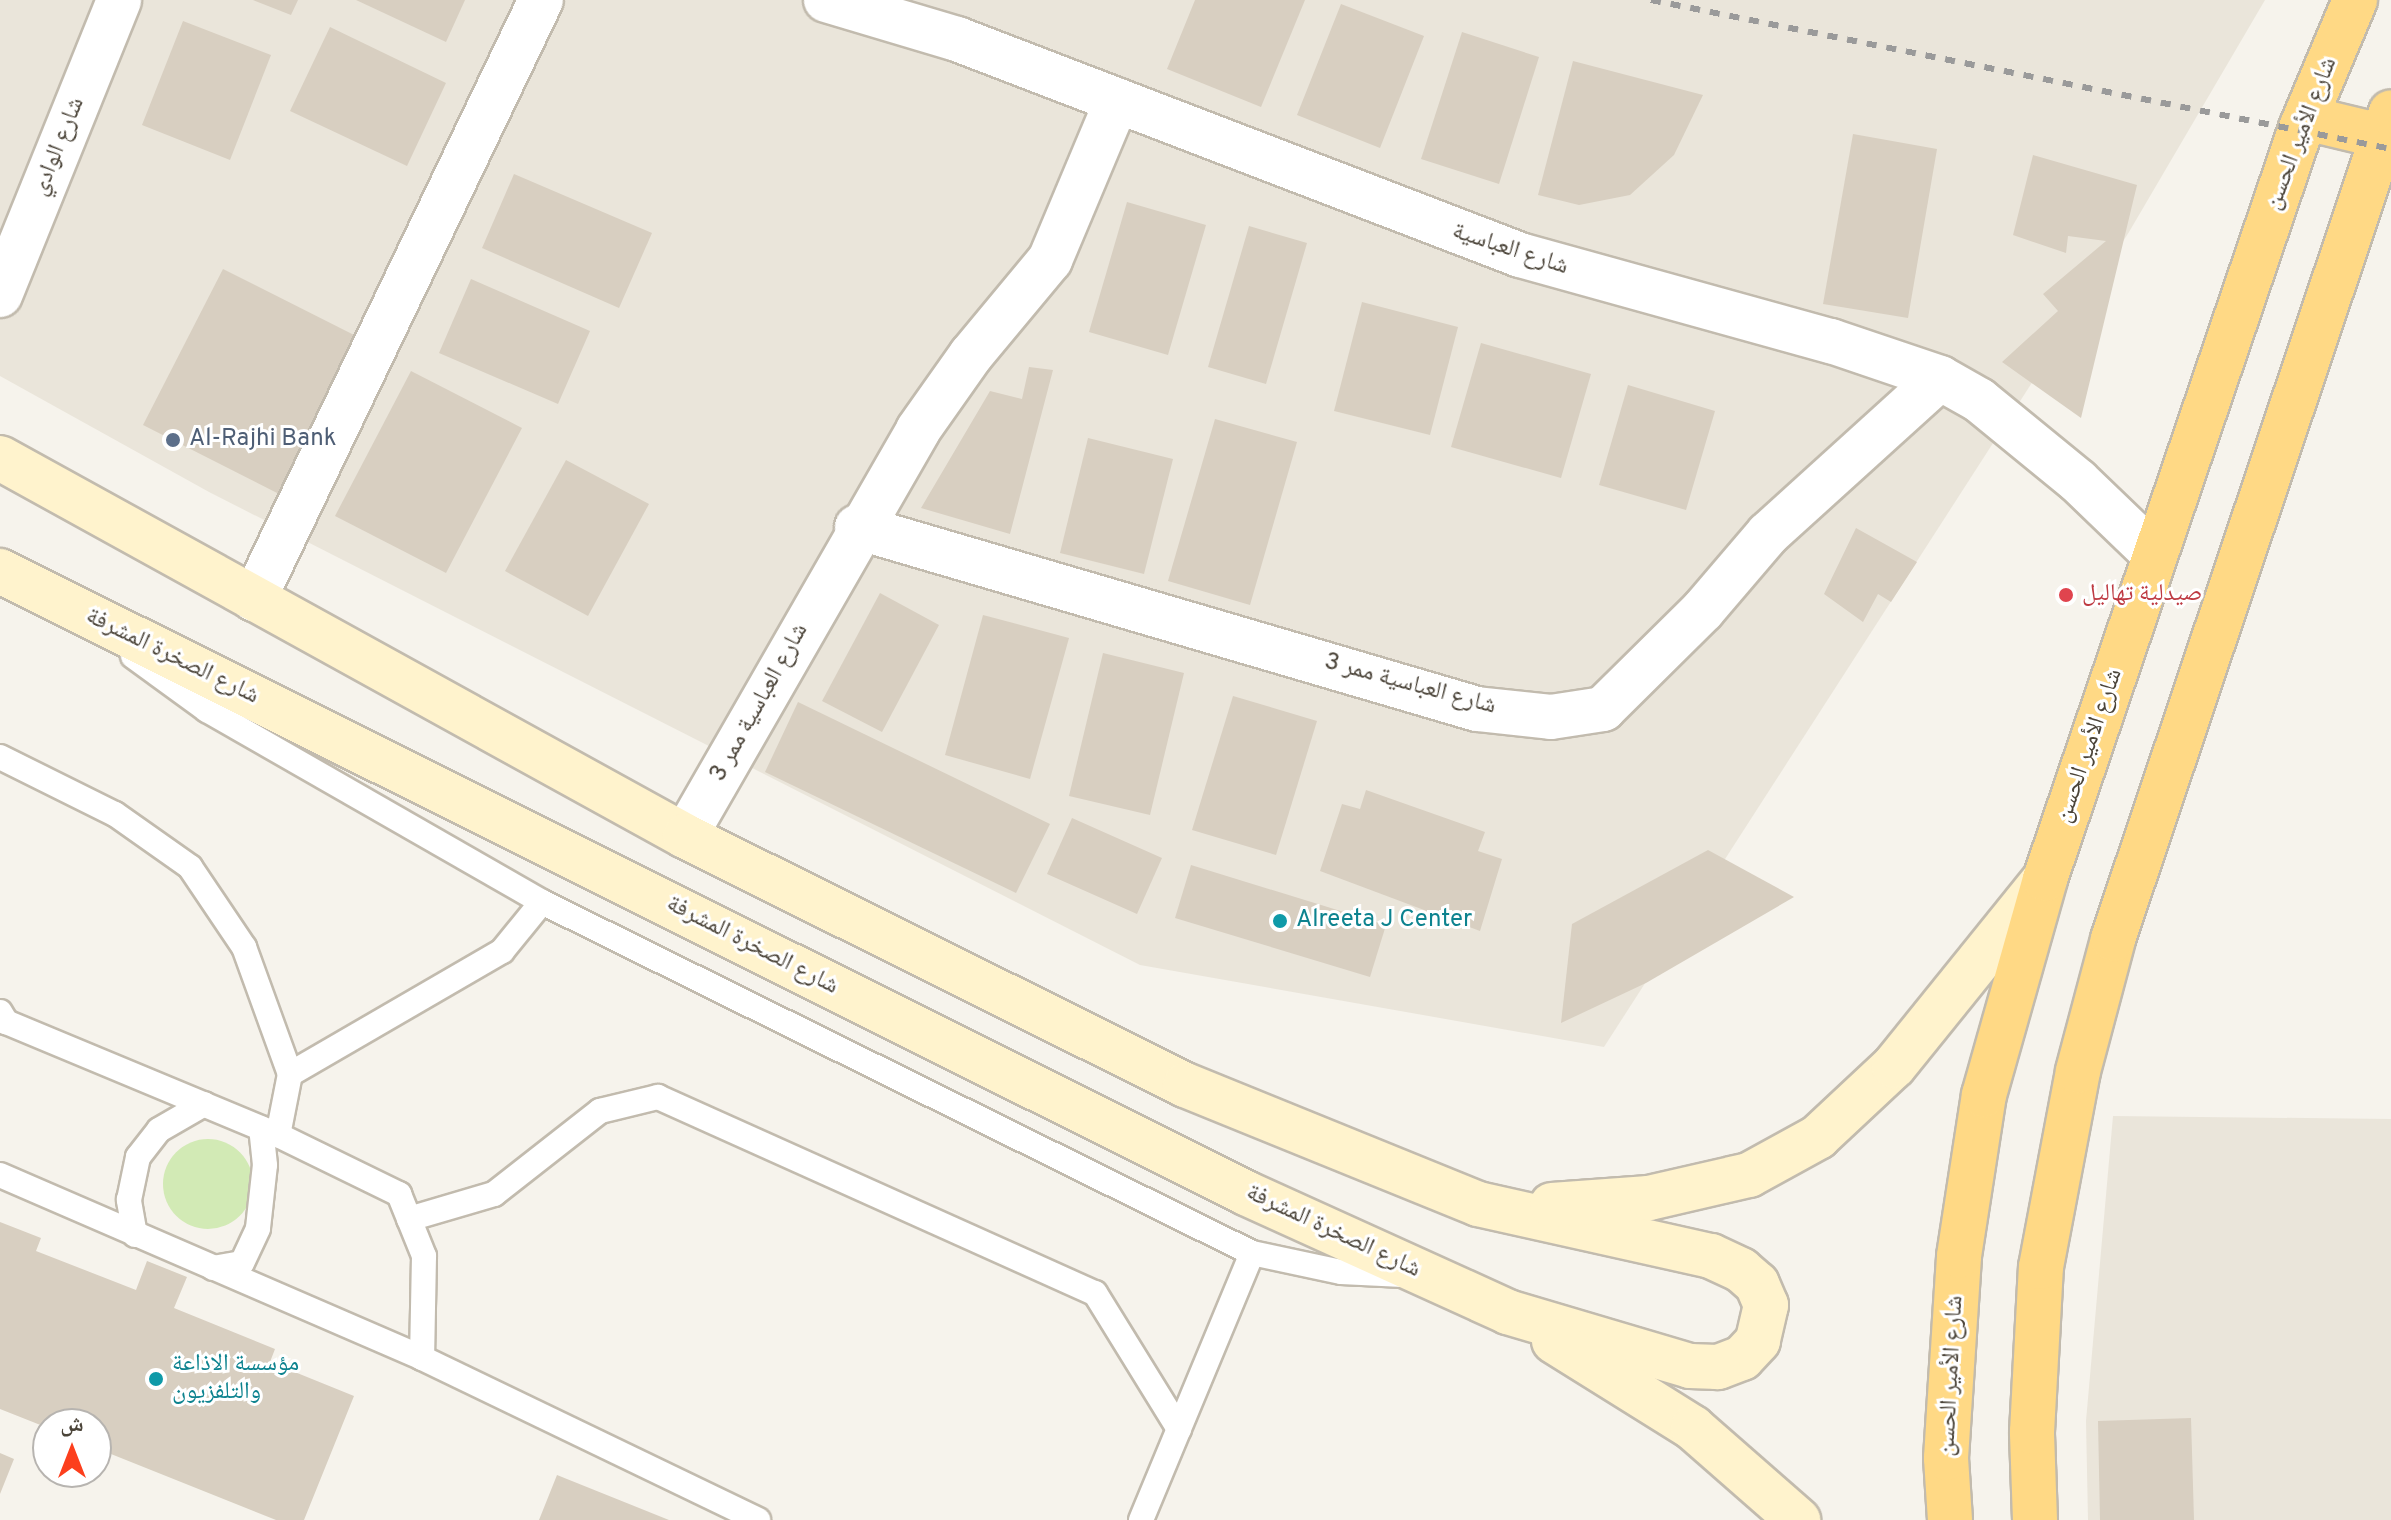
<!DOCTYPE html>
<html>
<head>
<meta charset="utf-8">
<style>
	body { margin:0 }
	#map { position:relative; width:2391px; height:1520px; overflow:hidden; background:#f6f3ec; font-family:Overpass,"Noto Naskh Arabic",sans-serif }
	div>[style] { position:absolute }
	.residential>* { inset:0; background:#eae5da }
	.green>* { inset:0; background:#d2eab5 }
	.round { border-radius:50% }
	.building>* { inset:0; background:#d8cfc1 }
	.roads { filter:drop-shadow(2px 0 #c2bbae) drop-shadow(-2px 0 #c2bbae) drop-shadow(0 2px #c2bbae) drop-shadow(0 -2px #c2bbae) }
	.service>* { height:24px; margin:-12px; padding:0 12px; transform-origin:12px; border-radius:12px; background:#fff }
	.minor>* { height:44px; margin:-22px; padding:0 22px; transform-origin:22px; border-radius:22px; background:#fff }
	.secondary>* { height:44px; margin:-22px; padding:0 22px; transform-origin:22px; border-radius:22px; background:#fff3cd }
	.trunk>* { height:44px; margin:-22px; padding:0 22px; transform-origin:22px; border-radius:22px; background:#ffd985 }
	.rail>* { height:6px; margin-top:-3px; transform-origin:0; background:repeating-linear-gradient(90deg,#9a9a9a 0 10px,transparent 0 20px) }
	.dots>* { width:22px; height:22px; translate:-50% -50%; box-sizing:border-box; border:4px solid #fff; border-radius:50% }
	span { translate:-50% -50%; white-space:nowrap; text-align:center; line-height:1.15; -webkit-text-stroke:6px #fff; paint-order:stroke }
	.street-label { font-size:24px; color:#4b4439 }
	.service-label { font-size:24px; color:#4e5e75 }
	.left { translate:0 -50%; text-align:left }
	.health-label { font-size:24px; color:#be3a42 }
	.culture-label { font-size:24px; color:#0d838f }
	.north { position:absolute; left:32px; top:1408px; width:80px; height:80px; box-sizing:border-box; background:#fff; border:2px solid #b7b4b0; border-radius:50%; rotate:0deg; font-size:22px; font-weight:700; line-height:32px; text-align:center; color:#4b4439 }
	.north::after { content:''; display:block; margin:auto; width:28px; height:36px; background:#fc3f1d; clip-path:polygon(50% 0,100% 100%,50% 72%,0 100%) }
</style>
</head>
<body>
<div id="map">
	<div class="residential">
		<div style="clip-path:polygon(0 0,2265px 0,2129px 232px,1604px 1047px,1140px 965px,209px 492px,0 376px)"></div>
		<div style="clip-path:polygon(2113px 1116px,2391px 1119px,2391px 1520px,2088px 1520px,2086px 1421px)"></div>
	</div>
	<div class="green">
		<div class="round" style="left:163px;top:1139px;width:90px;height:90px"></div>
	</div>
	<div class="building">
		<div style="clip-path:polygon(253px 0,298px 0,291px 15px)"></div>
		<div style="clip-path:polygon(356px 0,465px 0,446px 42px)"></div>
		<div style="clip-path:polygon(1195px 0,1305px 0,1261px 107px,1167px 69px)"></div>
		<div style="clip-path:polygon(1341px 4px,1424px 36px,1380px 148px,1297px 115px)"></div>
		<div style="clip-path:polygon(183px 21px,271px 55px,230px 160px,142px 125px)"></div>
		<div style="clip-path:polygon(330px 27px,446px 83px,407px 166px,290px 111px)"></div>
		<div style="clip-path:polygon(1462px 32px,1539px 57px,1499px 184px,1421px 159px)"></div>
		<div style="clip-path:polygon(1573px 61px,1703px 95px,1674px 155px,1630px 195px,1579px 205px,1538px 195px)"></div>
		<div style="clip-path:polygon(1853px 134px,1937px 149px,1908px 318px,1823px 304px)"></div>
		<div style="clip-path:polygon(2033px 155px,2137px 185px,2081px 418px,2002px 362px,2058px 311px,2043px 294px,2106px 241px,2068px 236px,2066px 253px,2013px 235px)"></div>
		<div style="clip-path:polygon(514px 174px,652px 233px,619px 308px,482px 248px)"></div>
		<div style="clip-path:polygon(1127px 202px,1206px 225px,1168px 355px,1089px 332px)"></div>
		<div style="clip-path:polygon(1249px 226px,1307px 243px,1266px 384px,1208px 367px)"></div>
		<div style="clip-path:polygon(223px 269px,360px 338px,281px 495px,143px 425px)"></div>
		<div style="clip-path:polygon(471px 279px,590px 331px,558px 404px,439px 353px)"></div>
		<div style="clip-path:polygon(1362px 302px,1458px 327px,1430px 435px,1334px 411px)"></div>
		<div style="clip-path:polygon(1481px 343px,1591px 374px,1561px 478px,1451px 447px)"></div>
		<div style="clip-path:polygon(1029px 367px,1053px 370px,1010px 534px,921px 508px,990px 391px,1022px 399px)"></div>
		<div style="clip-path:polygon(411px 371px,522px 428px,446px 573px,335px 516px)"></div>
		<div style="clip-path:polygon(1628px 385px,1715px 411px,1686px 510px,1599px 485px)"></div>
		<div style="clip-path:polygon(1215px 419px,1297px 442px,1250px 605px,1168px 581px)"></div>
		<div style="clip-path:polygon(1088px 438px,1173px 459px,1144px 574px,1060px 553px)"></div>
		<div style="clip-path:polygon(566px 460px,649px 504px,588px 616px,505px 571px)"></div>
		<div style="clip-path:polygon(1856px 528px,1917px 562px,1891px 602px,1878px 594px,1863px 622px,1824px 594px)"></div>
		<div style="clip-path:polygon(880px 593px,939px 625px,882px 732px,822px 701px)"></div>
		<div style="clip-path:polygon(983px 615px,1069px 638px,1030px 779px,945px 755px)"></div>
		<div style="clip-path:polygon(1103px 653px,1184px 673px,1150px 815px,1069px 796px)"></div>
		<div style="clip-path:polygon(1233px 696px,1317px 721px,1276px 855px,1192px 830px)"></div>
		<div style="clip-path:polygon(798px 702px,1050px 824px,1016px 893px,765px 772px)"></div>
		<div style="clip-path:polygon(1366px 790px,1485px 832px,1478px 851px,1502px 859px,1480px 931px,1320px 871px,1342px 804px,1360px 809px)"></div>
		<div style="clip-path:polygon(1072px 818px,1162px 858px,1137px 914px,1047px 874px)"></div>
		<div style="clip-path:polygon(1708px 850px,1794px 897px,1646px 983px,1561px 1023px,1572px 924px)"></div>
		<div style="clip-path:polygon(1191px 865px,1386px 925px,1370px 977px,1175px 918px)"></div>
		<div style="clip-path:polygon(0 1222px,41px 1238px,36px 1251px,136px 1290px,147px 1261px,187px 1277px,174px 1308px,275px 1349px,270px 1362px,354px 1396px,304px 1520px,276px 1520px,96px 1448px,96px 1424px,48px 1424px,48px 1428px,0 1409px)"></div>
		<div style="clip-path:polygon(2191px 1418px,2194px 1520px,2100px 1520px,2098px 1421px)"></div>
		<div style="clip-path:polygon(0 1453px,14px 1459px,0 1494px)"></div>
		<div style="clip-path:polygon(557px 1475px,669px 1520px,539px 1520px)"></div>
	</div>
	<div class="roads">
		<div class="service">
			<div style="left:133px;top:656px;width:92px;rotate:36.1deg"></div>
			<div style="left:207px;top:710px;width:386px;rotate:29.8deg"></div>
			<div style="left:542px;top:902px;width:792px;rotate:26.31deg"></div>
			<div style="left:1252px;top:1253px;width:91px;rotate:12.1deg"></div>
			<div style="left:1341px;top:1272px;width:62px;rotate:2.8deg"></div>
			<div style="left:0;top:757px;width:128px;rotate:26.4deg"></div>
			<div style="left:115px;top:814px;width:92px;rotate:35.2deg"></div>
			<div style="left:190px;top:867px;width:97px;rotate:56deg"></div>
			<div style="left:244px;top:947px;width:135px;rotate:70.1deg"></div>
			<div style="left:290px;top:1074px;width:62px;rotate:101.1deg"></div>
			<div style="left:278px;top:1135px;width:135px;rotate:26deg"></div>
			<div style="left:399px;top:1194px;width:67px;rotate:68deg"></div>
			<div style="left:424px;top:1256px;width:102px;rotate:91.1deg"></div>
			<div style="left:0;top:1012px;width:12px;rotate:59deg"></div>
			<div style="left:6px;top:1022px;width:295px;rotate:22.6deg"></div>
			<div style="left:290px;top:1074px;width:245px;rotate:-30.1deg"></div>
			<div style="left:502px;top:951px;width:63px;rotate:-50.8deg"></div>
			<div style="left:0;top:1175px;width:460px;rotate:23.4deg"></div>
			<div style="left:422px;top:1358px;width:373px;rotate:25.7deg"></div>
			<div style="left:409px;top:1219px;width:89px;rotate:-16.4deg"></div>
			<div style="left:494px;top:1194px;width:135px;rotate:-38.1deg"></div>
			<div style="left:600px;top:1111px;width:60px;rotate:-13.6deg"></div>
			<div style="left:658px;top:1097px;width:479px;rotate:24.2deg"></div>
			<div style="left:1095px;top:1293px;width:160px;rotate:58.3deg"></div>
			<div style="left:135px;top:1235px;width:36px;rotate:-100deg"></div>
			<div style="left:129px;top:1200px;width:44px;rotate:-78.2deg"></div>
			<div style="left:138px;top:1157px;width:34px;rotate:-52deg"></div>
			<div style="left:159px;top:1130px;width:52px;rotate:-30deg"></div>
			<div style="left:213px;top:1268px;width:29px;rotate:-10deg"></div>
			<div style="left:242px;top:1263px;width:38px;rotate:-65deg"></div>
			<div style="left:258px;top:1228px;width:63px;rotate:-83.7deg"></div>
			<div style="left:265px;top:1165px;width:37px;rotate:-96deg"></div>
			<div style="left:1141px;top:1520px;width:289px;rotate:-67.4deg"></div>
		</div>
		<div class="minor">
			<div style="left:826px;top:0;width:137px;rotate:16.6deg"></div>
			<div style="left:957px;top:39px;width:603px;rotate:20.99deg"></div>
			<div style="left:1520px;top:255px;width:323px;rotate:15.5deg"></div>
			<div style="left:1831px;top:341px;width:115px;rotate:18.7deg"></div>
			<div style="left:1940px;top:378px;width:45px;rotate:29.4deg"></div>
			<div style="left:1979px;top:400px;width:128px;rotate:39.3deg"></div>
			<div style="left:2078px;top:481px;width:107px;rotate:43.9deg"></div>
			<div style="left:0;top:295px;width:318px;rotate:-68deg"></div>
			<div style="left:857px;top:527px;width:646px;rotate:16.36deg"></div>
			<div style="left:1477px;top:709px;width:74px;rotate:6.2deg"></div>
			<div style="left:1551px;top:717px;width:53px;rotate:-8.7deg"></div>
			<div style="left:1603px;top:709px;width:141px;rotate:-44.7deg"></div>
			<div style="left:1703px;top:610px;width:100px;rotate:-49.5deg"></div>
			<div style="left:1768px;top:534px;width:232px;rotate:-42.2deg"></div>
			<div style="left:254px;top:599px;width:664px;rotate:-64.4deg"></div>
			<div style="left:685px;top:836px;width:468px;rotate:-60.1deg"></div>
			<div style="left:918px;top:430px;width:92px;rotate:-54.8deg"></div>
			<div style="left:971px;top:355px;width:124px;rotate:-50.3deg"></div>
			<div style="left:1050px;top:260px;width:173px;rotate:-67.2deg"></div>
		</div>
		<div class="secondary">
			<div style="left:0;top:458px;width:782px;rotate:28.89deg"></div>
			<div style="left:685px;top:836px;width:559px;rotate:26.47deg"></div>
			<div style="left:1185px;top:1085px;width:316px;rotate:22.1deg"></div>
			<div style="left:1478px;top:1204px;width:239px;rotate:12.6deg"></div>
			<div style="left:1711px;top:1256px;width:33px;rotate:25deg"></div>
			<div style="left:1741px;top:1270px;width:21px;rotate:41deg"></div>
			<div style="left:1757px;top:1284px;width:23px;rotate:67deg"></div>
			<div style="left:1766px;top:1305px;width:37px;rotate:103deg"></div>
			<div style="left:1758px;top:1341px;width:23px;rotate:133deg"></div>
			<div style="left:1742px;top:1358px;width:26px;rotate:159deg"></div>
			<div style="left:1718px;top:1367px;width:28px;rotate:-178deg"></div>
			<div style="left:1690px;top:1366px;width:190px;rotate:-163.5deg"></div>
			<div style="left:1508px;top:1312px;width:288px;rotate:-155.6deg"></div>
			<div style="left:1246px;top:1193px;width:1393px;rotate:-153.47deg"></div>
			<div style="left:1552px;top:1205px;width:97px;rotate:-4.1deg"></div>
			<div style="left:1649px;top:1198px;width:103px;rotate:-13deg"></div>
			<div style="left:1749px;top:1175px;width:79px;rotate:-28.8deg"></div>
			<div style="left:1818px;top:1137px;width:104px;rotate:-43.1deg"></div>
			<div style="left:1894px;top:1066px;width:240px;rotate:-51.1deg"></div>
			<div style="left:1554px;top:1341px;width:164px;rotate:32deg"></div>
			<div style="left:1693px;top:1428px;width:140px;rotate:41.2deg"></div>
		</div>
		<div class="trunk">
			<div style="left:2306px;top:118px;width:77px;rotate:13.5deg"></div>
			<div style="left:1950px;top:1520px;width:62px;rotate:-93.7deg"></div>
			<div style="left:1946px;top:1458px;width:202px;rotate:-86.3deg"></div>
			<div style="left:1959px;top:1256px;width:163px;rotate:-81.2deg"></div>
			<div style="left:1984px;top:1095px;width:224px;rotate:-74.2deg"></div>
			<div style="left:2045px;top:879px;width:793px;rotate:-71.18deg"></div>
			<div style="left:2301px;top:128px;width:139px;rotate:-67.1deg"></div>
			<div style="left:2035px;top:1520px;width:88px;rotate:-92deg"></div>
			<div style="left:2032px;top:1432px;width:165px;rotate:-86.9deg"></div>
			<div style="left:2041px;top:1267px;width:199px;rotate:-79.3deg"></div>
			<div style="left:2078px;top:1071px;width:137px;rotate:-75.1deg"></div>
			<div style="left:2113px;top:939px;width:872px;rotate:-71.42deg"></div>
		</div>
	</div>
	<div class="rail">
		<div style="left:1651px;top:0;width:755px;rotate:11.38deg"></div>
	</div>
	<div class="dots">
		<div style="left:173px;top:440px;background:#5c6f8a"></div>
		<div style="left:2066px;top:595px;background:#e0444e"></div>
		<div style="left:1280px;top:921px;background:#0f9aa8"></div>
		<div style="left:156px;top:1379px;background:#0f9aa8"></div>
	</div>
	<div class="street-label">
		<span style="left:2302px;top:134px;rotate:-69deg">شارع الأمير الحسن</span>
		<span style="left:59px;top:147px;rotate:-68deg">شارع الوادي</span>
		<span style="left:1510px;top:250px;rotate:18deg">شارع العباسية</span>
		<span style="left:172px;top:657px;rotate:26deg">شارع الصخرة المشرفة</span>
		<span style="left:1410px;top:685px;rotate:15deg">شارع العباسية ممر 3</span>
		<span style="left:760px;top:703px;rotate:-61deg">شارع العباسية ممر 3</span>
		<span style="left:2090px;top:746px;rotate:-71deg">شارع الأمير الحسن</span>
		<span style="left:752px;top:946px;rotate:27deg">شارع الصخرة المشرفة</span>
		<span style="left:1333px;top:1232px;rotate:25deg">شارع الصخرة المشرفة</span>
		<span style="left:1952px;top:1376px;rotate:-87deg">شارع الأمير الحسن</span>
	</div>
	<div class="service-label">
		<span class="left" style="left:189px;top:440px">Al-Rajhi Bank</span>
	</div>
	<div class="health-label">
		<span class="left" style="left:2082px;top:595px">صيدلية تهاليل</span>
	</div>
	<div class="culture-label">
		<span class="left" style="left:1296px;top:921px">Alreeta J Center</span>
		<span class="left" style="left:172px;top:1379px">مؤسسة الاذاعة<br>والتلفزيون</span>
	</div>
	<div class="north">ش</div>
</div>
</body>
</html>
